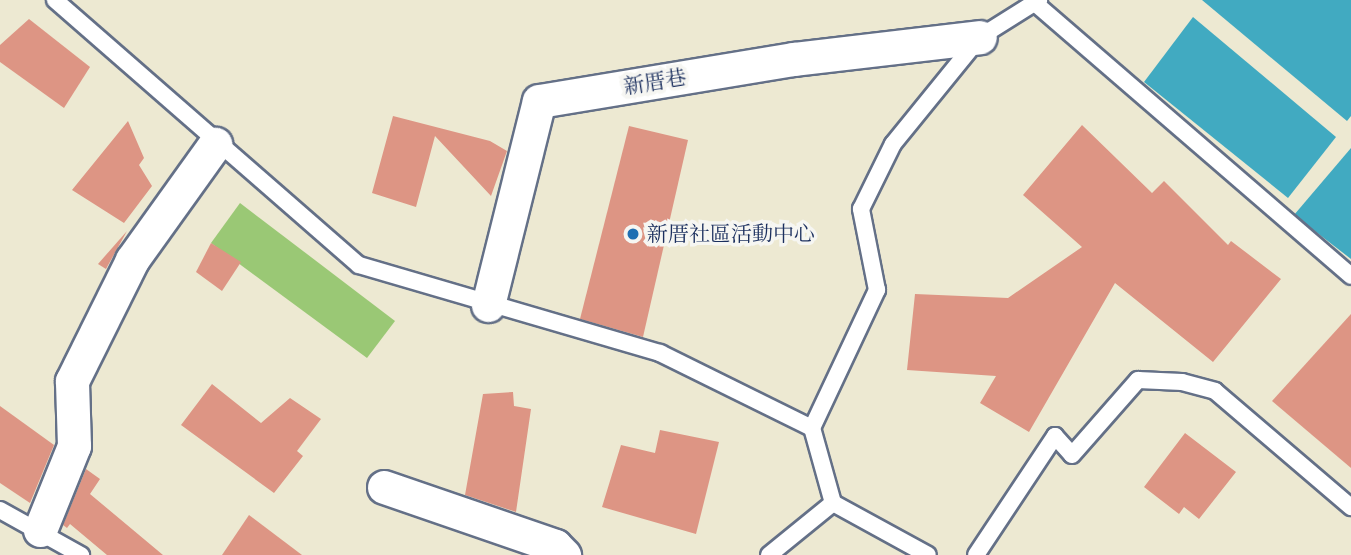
<!DOCTYPE html>
<html>
<head>
<meta charset="utf-8">
<style>
	body { margin:0 }
	#map { position:relative; width:1351px; height:555px; overflow:hidden; background:#ede9d2; font-family:"IM FELL Great Primer","Noto Serif TC",serif }
	div>[style] { position:absolute }
	.green>* { inset:0; background:#9ac875 }
	.water>* { inset:0; background:#41aac1 }
	.building>* { inset:0; background:#dd9584 }
	.roads { filter:drop-shadow(2px 0 #647087) drop-shadow(-2px 0 #647087) drop-shadow(0 2px #647087) drop-shadow(0 -2px #647087) }
	.service>* { height:16px; margin:-8px; padding:0 8px; transform-origin:8px; border-radius:8px; background:#fff }
	.minor>* { height:33px; margin:-16.5px; padding:0 16.5px; transform-origin:16.5px; border-radius:16.5px; background:#fff }
	.dots>* { width:19px; height:19px; translate:-50% -50%; box-sizing:border-box; border:4px solid #f6f6f2; border-radius:50% }
	span { translate:-50% -50%; white-space:nowrap; text-align:center; line-height:1.15; -webkit-text-stroke:7px #f6f6f2; paint-order:stroke }
	.street-label { font-size:21px; color:#1b2f5e }
	.poi-label { font-size:21px; color:#1b2f5e }
	.left { translate:0 -50%; text-align:left }
</style>
</head>
<body>
<div id="map">
	<div class="green">
		<div style="clip-path:polygon(240px 203px,395px 321px,367px 358px,211px 243px)"></div>
	</div>
	<div class="water">
		<div style="clip-path:polygon(1202px 0,1351px 0,1351px 116px,1347px 121px)"></div>
		<div style="clip-path:polygon(1193px 17px,1336px 137px,1288px 198px,1144px 82px)"></div>
		<div style="clip-path:polygon(1351px 148px,1351px 259px,1294px 215px)"></div>
	</div>
	<div class="building">
		<div style="clip-path:polygon(29px 19px,90px 67px,64px 108px,0 62px,0 45px)"></div>
		<div style="clip-path:polygon(393px 116px,490px 141px,507px 151px,491px 196px,435px 136px,416px 207px,372px 193px)"></div>
		<div style="clip-path:polygon(128px 121px,144px 158px,139px 165px,152px 186px,124px 223px,72px 190px)"></div>
		<div style="clip-path:polygon(1082px 125px,1152px 193px,1164px 181px,1228px 245px,1231px 241px,1281px 279px,1213px 362px,1115px 283px,1029px 432px,980px 403px,996px 376px,907px 370px,915px 294px,1008px 298px,1082px 247px,1023px 195px)"></div>
		<div style="clip-path:polygon(629px 126px,688px 140px,643px 337px,580px 319px)"></div>
		<div style="clip-path:polygon(127px 231px,106px 269px,98px 264px)"></div>
		<div style="clip-path:polygon(211px 243px,241px 262px,222px 291px,196px 272px)"></div>
		<div style="clip-path:polygon(1351px 314px,1351px 468px,1272px 401px)"></div>
		<div style="clip-path:polygon(212px 384px,261px 423px,290px 398px,321px 419px,297px 451px,303px 456px,274px 493px,181px 425px)"></div>
		<div style="clip-path:polygon(513px 392px,514px 406px,531px 409px,516px 512px,465px 495px,483px 394px)"></div>
		<div style="clip-path:polygon(0 406px,54px 445px,30px 503px,0 483px)"></div>
		<div style="clip-path:polygon(660px 430px,719px 442px,696px 534px,602px 507px,621px 445px,655px 453px)"></div>
		<div style="clip-path:polygon(1185px 433px,1236px 472px,1199px 519px,1184px 507px,1179px 514px,1144px 487px)"></div>
		<div style="clip-path:polygon(86px 469px,100px 479px,90px 494px,163px 555px,107px 555px,70px 524px,67px 528px,63px 525px)"></div>
		<div style="clip-path:polygon(249px 515px,302px 555px,222px 555px)"></div>
	</div>
	<div class="roads">
		<div class="service">
			<div style="left:55px;top:0;width:403px;rotate:41.1deg"></div>
			<div style="left:359px;top:265px;width:314px;rotate:16.3deg"></div>
			<div style="left:660px;top:353px;width:169px;rotate:26.3deg"></div>
			<div style="left:1036px;top:4px;width:416px;rotate:40.8deg"></div>
			<div style="left:833px;top:503px;width:108px;rotate:28.7deg"></div>
			<div style="left:0;top:510px;width:93px;rotate:29.1deg"></div>
			<div style="left:769px;top:555px;width:82px;rotate:-39.1deg"></div>
			<div style="left:833px;top:503px;width:78px;rotate:-105.6deg"></div>
			<div style="left:812px;top:428px;width:153px;rotate:-64.8deg"></div>
			<div style="left:877px;top:290px;width:83px;rotate:-101.2deg"></div>
			<div style="left:861px;top:209px;width:72px;rotate:-63.8deg"></div>
			<div style="left:893px;top:144px;width:138px;rotate:-50.9deg"></div>
			<div style="left:980px;top:37px;width:70px;rotate:-32.1deg"></div>
			<div style="left:976px;top:555px;width:143px;rotate:-56.4deg"></div>
			<div style="left:1055px;top:436px;width:25px;rotate:48deg"></div>
			<div style="left:1072px;top:455px;width:100px;rotate:-48.7deg"></div>
			<div style="left:1138px;top:380px;width:44px;rotate:2.6deg"></div>
			<div style="left:1182px;top:382px;width:34px;rotate:15deg"></div>
			<div style="left:1215px;top:391px;width:179px;rotate:40.5deg"></div>
		</div>
		<div class="minor">
			<div style="left:488px;top:305px;width:210px;rotate:-76deg"></div>
			<div style="left:539px;top:101px;width:258px;rotate:-9.4deg"></div>
			<div style="left:794px;top:59px;width:187px;rotate:-6.7deg"></div>
			<div style="left:384px;top:487px;width:181px;rotate:19deg"></div>
			<div style="left:555px;top:546px;width:13px;rotate:45deg"></div>
			<div style="left:40px;top:530px;width:91px;rotate:-68deg"></div>
			<div style="left:74px;top:446px;width:65px;rotate:-91.8deg"></div>
			<div style="left:72px;top:381px;width:135px;rotate:-63.6deg"></div>
			<div style="left:132px;top:260px;width:143px;rotate:-54.4deg"></div>
		</div>
	</div>
	<div class="dots">
		<div style="left:633px;top:234px;background:#1f6fb2"></div>
	</div>
	<div class="street-label">
		<span style="left:655px;top:82px;rotate:-9deg">新厝巷</span>
	</div>
	<div class="poi-label">
		<span class="left" style="left:647px;top:234px">新厝社區活動中心</span>
	</div>
</div>
</body>
</html>
